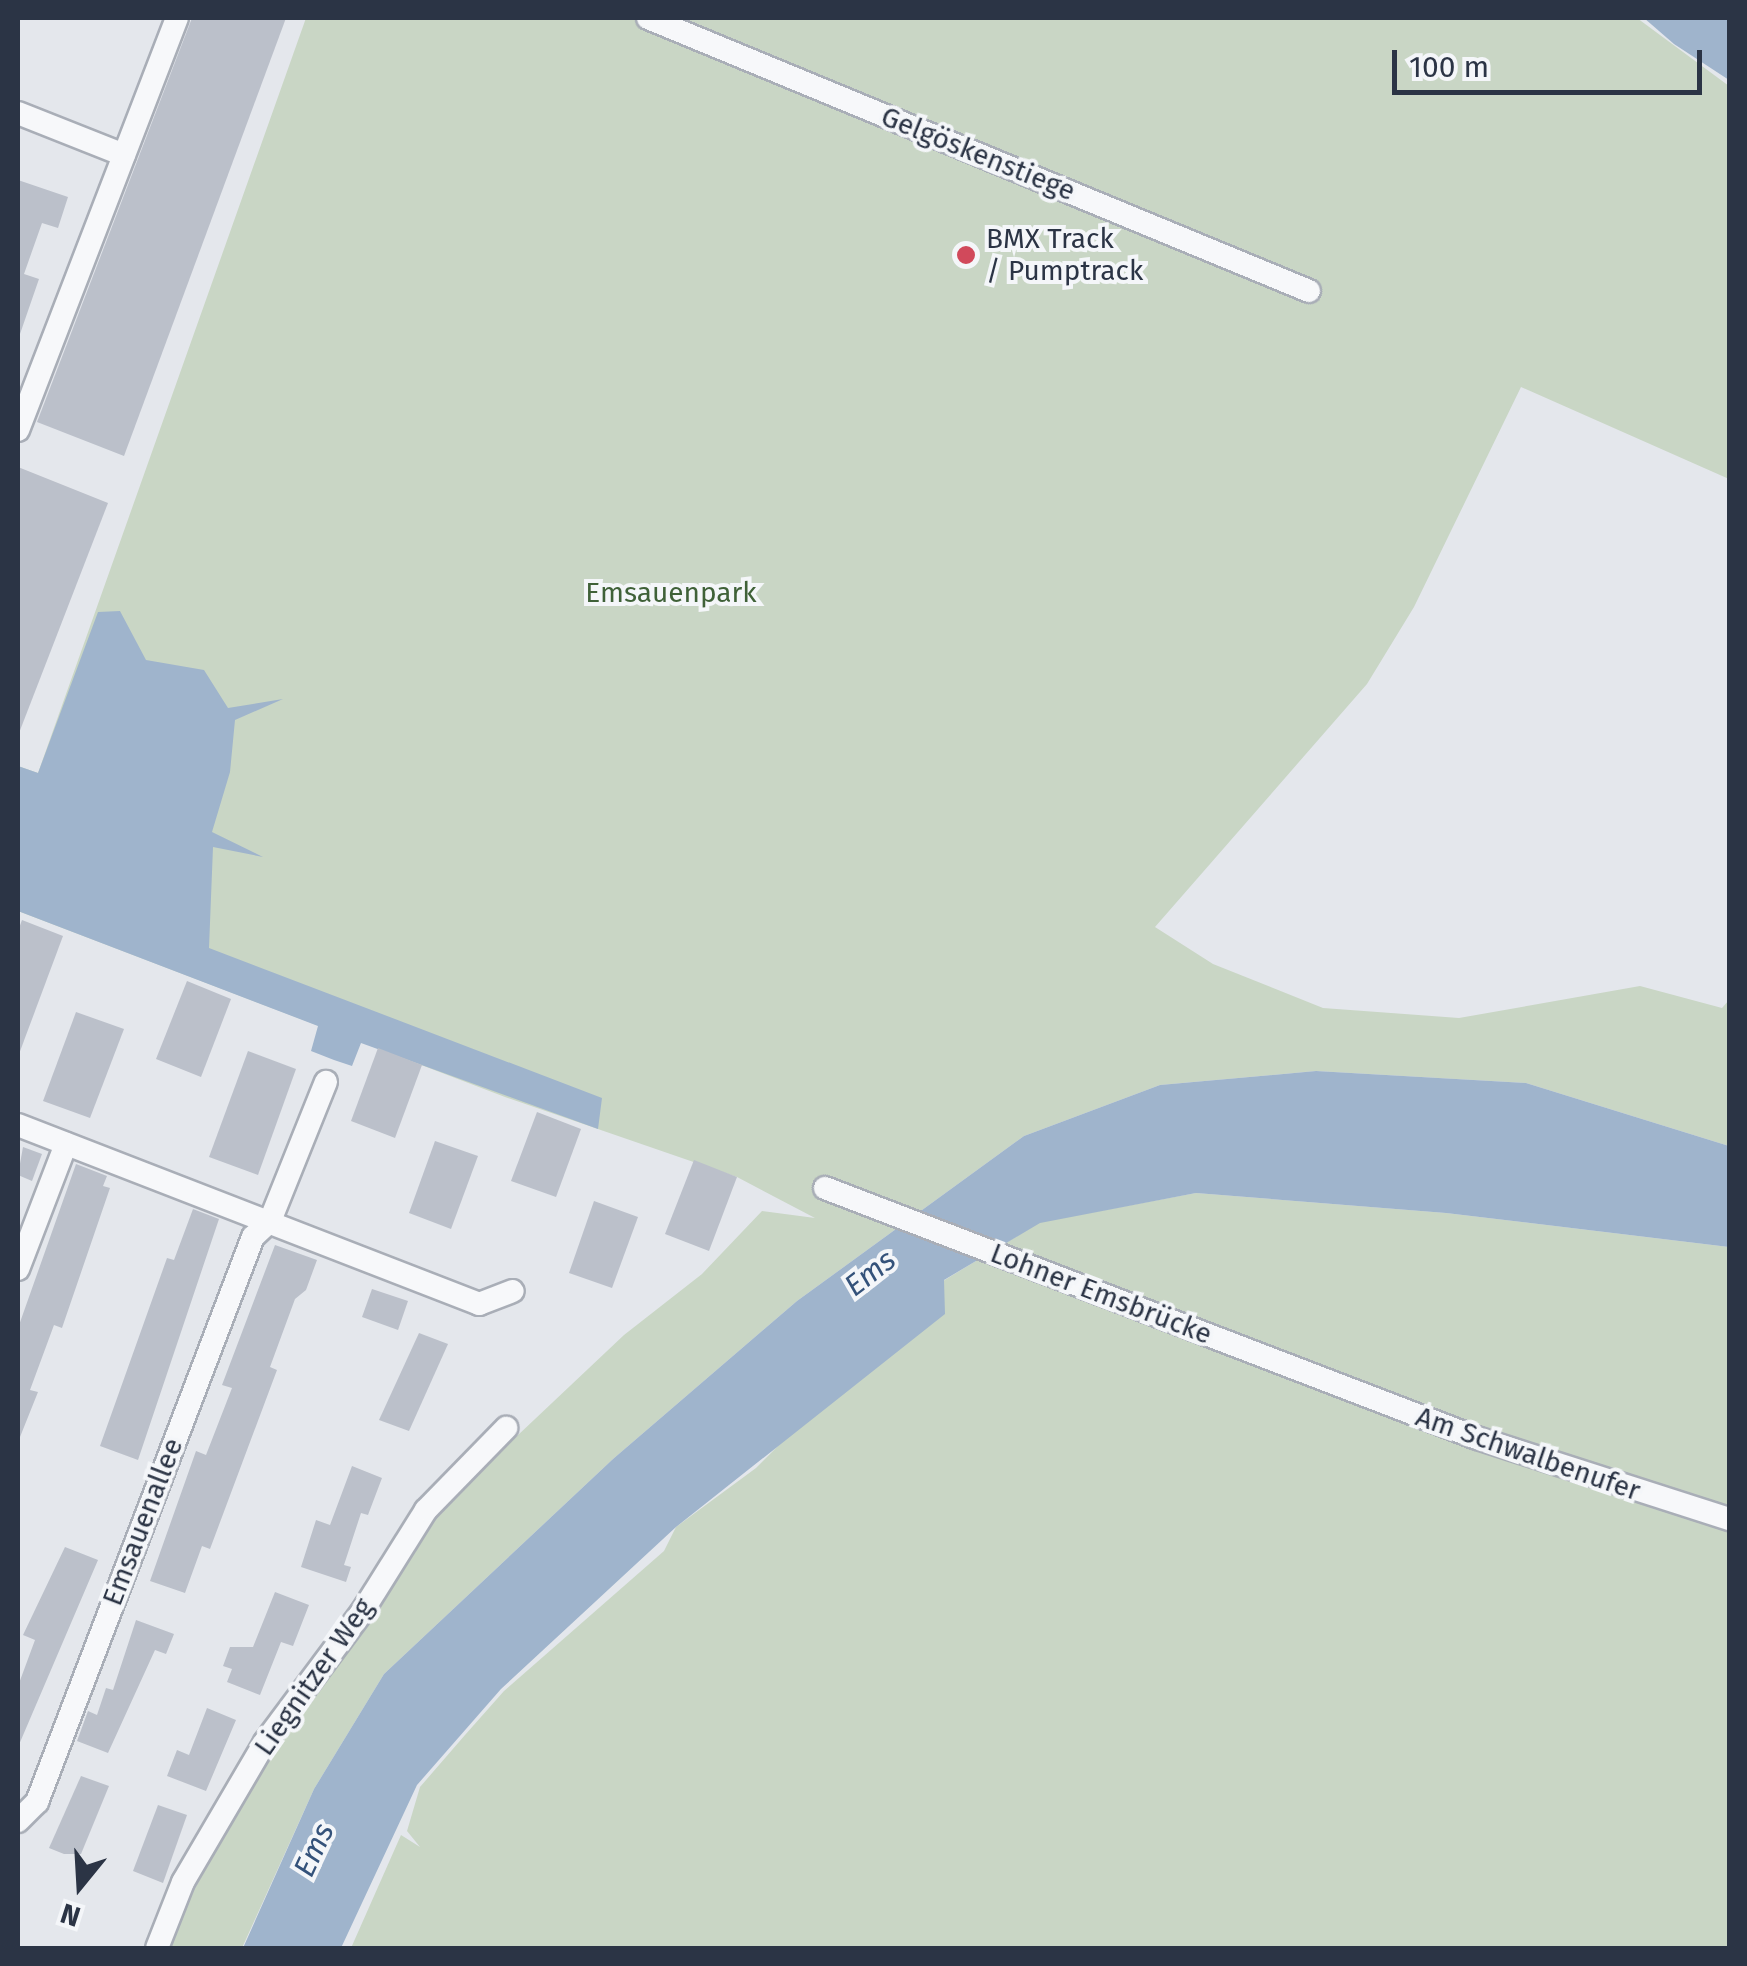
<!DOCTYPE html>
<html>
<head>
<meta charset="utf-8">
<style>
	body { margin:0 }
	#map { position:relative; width:1747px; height:1966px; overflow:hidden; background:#e4e7ec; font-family:"Fira Sans",sans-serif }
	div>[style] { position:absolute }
	.green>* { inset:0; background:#c9d6c5 }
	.water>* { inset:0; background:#9fb4cc }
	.building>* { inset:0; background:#bbc0ca }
	.roads { filter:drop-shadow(2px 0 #a9aeb7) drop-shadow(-2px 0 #a9aeb7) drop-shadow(0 2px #a9aeb7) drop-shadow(0 -2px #a9aeb7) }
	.street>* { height:22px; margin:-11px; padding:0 11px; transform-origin:11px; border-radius:11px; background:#f7f8fa }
	.dots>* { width:28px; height:28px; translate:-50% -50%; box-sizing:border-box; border:5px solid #f4f6f9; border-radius:50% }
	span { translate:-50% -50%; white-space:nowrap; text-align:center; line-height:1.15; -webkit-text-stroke:8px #f4f6f9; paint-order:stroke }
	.street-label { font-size:28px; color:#2b3445 }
	.poi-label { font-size:28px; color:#2b3445 }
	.left { translate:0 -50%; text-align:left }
	.park-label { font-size:28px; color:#3f6138 }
	.water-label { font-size:30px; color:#34527a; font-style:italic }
	.frame { position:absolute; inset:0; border:20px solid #2b3445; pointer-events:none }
	.north { position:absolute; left:30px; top:1836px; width:100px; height:100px; -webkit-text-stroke:8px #f4f6f9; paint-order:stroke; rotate:198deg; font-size:28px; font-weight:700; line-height:40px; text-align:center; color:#2b3445 }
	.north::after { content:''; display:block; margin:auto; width:35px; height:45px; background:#2b3445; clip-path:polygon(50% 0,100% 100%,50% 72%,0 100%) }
	.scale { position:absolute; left:1392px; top:50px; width:310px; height:45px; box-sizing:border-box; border:5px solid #2b3445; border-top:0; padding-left:12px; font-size:30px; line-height:35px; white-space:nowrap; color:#2b3445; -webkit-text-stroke:8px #f4f6f9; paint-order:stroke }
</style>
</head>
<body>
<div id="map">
	<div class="green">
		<div style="clip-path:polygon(306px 18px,1637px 18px,1729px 86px,1729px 479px,1521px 387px,1414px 607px,1367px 684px,1155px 927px,1213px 964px,1323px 1008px,1459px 1018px,1640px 986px,1722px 1008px,1729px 1000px,1729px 1146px,1526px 1083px,1316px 1071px,1160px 1085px,1024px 1136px,797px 1301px,613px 1459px,384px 1674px,314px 1789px,242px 1948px,164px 1948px,268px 1748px,425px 1523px,624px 1335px,702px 1274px,762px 1211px,815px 1218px,737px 1177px,505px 1097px,18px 911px,18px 766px,38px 773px)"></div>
		<div style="clip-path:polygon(1196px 1193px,1446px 1213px,1729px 1247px,1729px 1948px,351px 1948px,401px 1835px,420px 1847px,407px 1831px,420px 1787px,465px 1735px,504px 1691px,664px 1551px,676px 1527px,756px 1468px,943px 1281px,1040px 1222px)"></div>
	</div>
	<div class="water">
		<div style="clip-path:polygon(1644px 18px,1729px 18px,1729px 80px,1674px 44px)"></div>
		<div style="clip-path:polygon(120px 611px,146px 660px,204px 670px,228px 708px,283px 699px,235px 720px,230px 772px,212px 832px,263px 857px,213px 847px,209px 948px,602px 1098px,598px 1129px,361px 1043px,352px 1066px,334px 1060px,311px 1051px,318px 1026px,18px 911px,18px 766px,38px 773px,98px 612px)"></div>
		<div style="clip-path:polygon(1316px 1071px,1526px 1083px,1729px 1146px,1729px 1247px,1446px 1213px,1196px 1193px,1040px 1223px,944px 1280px,945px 1314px,676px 1527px,501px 1689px,417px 1785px,341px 1948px,243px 1948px,314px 1789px,384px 1674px,613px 1459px,797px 1301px,1024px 1136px,1160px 1085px)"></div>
	</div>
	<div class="building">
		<div style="clip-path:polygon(192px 18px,286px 18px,124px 456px,37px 422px)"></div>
		<div style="clip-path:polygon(18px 180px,68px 197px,58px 228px,42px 223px,24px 274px,39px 279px,20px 334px)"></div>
		<div style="clip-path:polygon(18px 467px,108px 503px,19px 733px,18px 733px)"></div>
		<div style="clip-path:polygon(22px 920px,63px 936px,19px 1054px,18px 931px)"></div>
		<div style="clip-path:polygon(187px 981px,231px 999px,201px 1077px,156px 1059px)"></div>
		<div style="clip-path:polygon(76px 1012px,124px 1029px,90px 1118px,43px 1101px)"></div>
		<div style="clip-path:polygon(378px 1048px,422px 1065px,395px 1138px,351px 1121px)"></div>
		<div style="clip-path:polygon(248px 1051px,296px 1069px,258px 1175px,209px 1157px)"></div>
		<div style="clip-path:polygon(537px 1112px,581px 1129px,556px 1197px,511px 1181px)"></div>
		<div style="clip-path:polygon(435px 1141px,478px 1156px,451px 1229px,409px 1213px)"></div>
		<div style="clip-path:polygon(23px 1147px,42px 1154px,32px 1181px,18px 1175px)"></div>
		<div style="clip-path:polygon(694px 1160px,737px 1177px,709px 1251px,665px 1234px)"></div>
		<div style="clip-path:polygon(76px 1164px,107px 1176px,103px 1186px,110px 1188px,62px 1328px,54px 1325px,30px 1390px,38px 1392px,18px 1442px,18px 1328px)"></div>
		<div style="clip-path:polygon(594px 1201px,638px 1217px,612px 1288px,569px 1273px)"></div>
		<div style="clip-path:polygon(193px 1209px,219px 1219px,138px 1460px,100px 1446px,167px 1258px,174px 1260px)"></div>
		<div style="clip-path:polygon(275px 1245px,317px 1260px,306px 1290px,295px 1299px,270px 1367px,277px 1370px,210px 1549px,202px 1546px,185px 1593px,150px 1581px,196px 1451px,206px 1455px,232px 1388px,222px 1385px)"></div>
		<div style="clip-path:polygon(372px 1289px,408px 1301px,398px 1330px,362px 1317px)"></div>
		<div style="clip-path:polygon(419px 1333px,448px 1344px,409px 1431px,379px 1420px)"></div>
		<div style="clip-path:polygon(352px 1466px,382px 1478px,368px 1515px,361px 1513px,344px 1565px,351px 1567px,346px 1582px,301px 1567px,316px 1520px,330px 1525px)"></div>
		<div style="clip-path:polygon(65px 1547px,98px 1560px,18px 1747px,18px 1686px,35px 1640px,23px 1635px)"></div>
		<div style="clip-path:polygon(275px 1592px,309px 1605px,293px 1646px,281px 1642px,260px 1695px,227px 1682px,232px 1669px,223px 1666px,230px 1647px,253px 1647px)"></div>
		<div style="clip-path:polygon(136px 1620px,174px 1634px,166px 1654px,155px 1650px,108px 1753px,77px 1741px,88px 1711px,97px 1715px,106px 1688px,113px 1690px)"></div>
		<div style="clip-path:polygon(207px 1708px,236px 1720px,206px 1791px,167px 1776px,177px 1750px,189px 1755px)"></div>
		<div style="clip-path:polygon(81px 1776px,109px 1786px,81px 1854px,64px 1854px,49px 1848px)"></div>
		<div style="clip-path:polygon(158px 1805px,187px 1815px,163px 1883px,133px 1871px)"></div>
	</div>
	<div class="roads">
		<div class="street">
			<div style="left:648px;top:18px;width:715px;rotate:22.44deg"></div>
			<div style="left:18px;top:113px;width:114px;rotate:21.6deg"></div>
			<div style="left:18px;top:430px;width:442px;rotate:-68.9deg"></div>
			<div style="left:18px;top:1125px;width:495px;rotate:21.2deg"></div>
			<div style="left:479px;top:1304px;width:36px;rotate:-21deg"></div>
			<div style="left:825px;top:1188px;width:698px;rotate:20.98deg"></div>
			<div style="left:1477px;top:1438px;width:266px;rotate:17.8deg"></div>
			<div style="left:18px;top:1269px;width:134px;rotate:-69deg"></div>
			<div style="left:18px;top:1821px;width:27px;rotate:-45deg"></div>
			<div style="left:37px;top:1802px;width:605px;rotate:-69.08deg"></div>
			<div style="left:253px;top:1237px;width:23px;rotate:-43deg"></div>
			<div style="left:270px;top:1221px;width:150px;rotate:-68.1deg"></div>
			<div style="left:157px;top:1948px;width:71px;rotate:-68.5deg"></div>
			<div style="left:183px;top:1882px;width:162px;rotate:-59.6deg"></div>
			<div style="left:265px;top:1742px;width:162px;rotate:-53.3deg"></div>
			<div style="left:362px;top:1612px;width:120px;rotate:-57.9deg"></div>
			<div style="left:426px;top:1510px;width:115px;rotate:-45.7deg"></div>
		</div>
	</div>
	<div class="dots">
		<div style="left:966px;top:255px;background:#d1495b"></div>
	</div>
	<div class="street-label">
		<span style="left:978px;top:154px;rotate:22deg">Gelgöskenstiege</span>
		<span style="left:1101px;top:1294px;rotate:21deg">Lohner Emsbrücke</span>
		<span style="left:1528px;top:1454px;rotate:19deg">Am Schwalbenufer</span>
		<span style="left:143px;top:1522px;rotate:-69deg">Emsauenallee</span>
		<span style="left:314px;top:1677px;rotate:-55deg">Liegnitzer Weg</span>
	</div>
	<div class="poi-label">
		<span class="left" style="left:986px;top:255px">BMX Track<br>/ Pumptrack</span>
	</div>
	<div class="park-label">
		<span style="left:671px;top:593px">Emsauenpark</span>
	</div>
	<div class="water-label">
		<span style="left:870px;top:1273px;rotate:-38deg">Ems</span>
		<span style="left:314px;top:1850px;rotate:-65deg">Ems</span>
	</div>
	<div class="frame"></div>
	<div class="north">N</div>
	<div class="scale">100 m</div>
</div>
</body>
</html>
